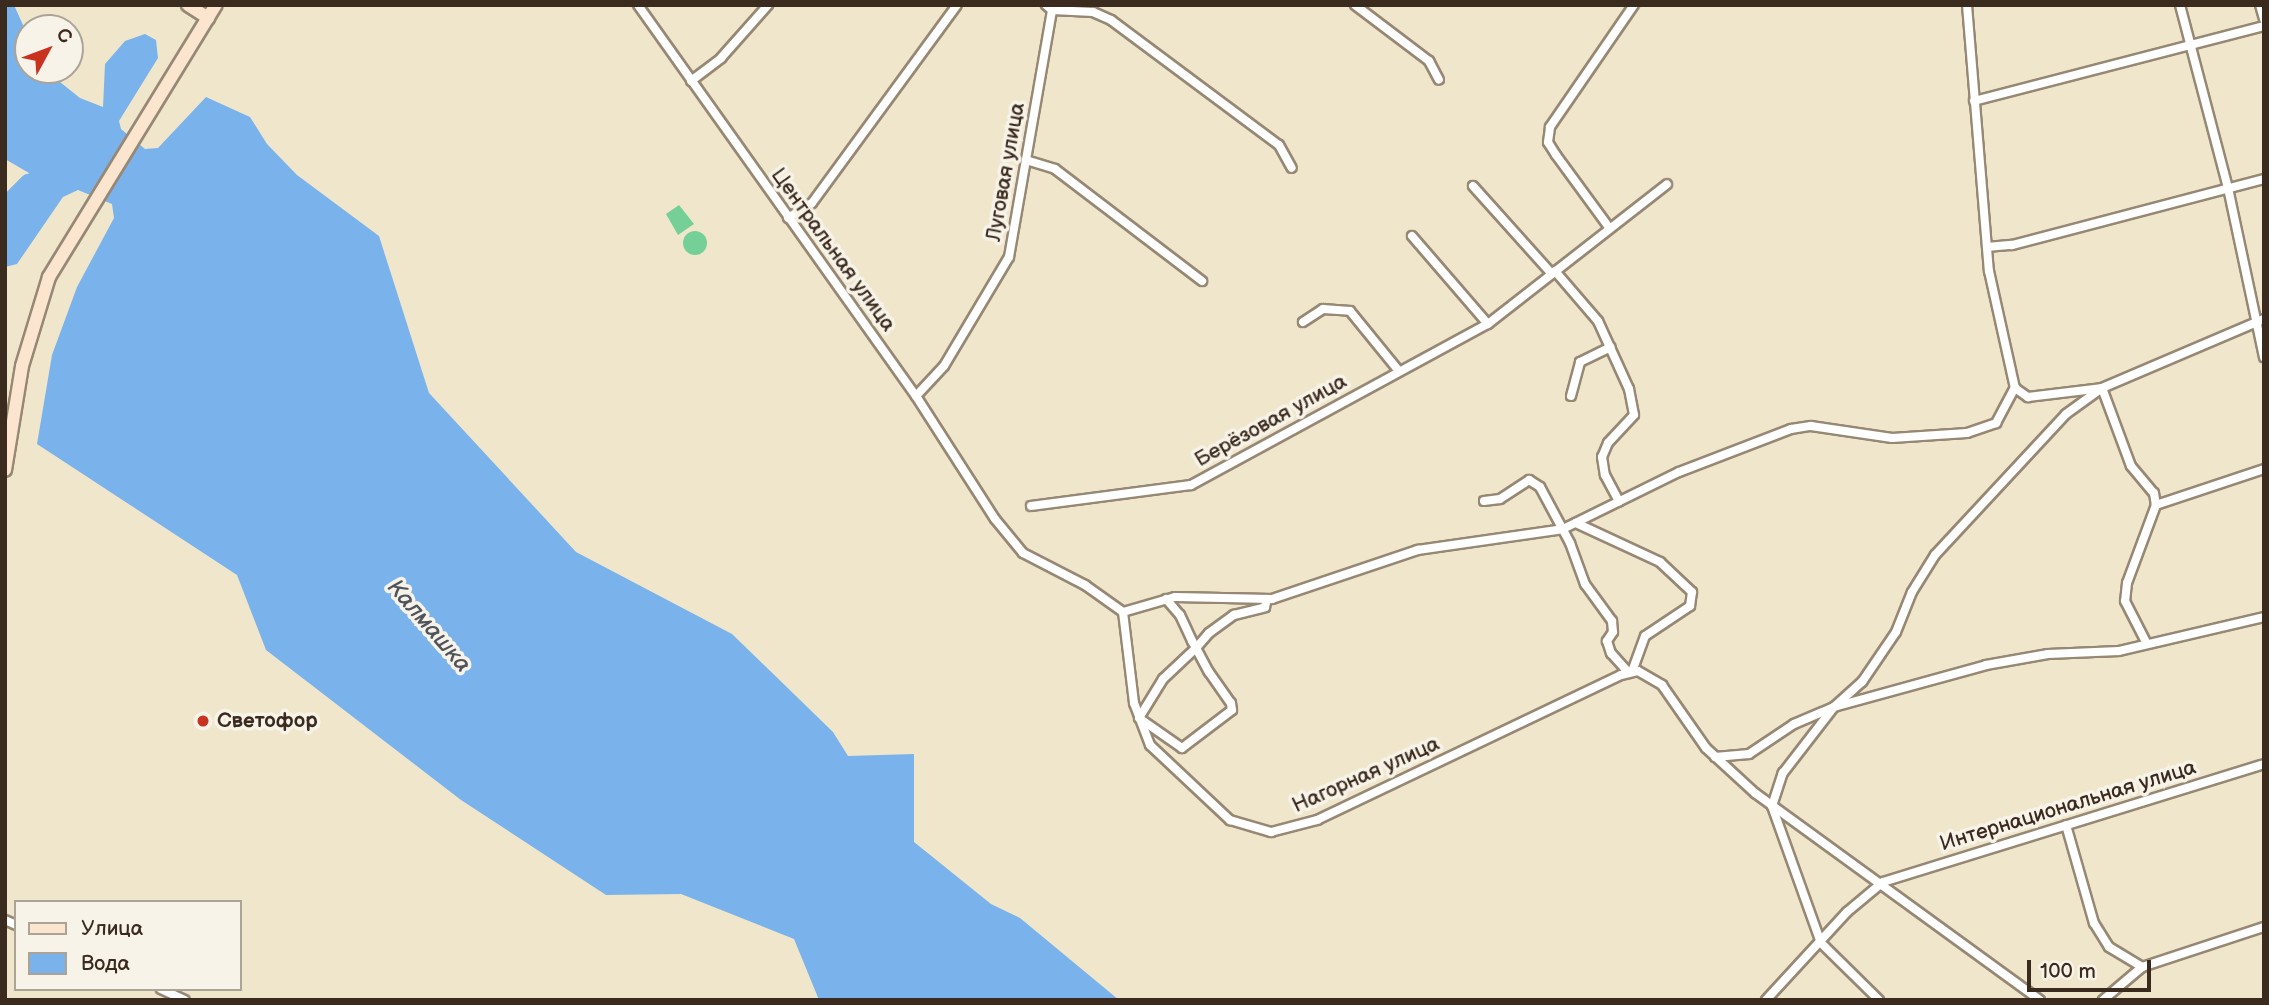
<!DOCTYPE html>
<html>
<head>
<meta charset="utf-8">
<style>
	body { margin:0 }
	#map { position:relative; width:2269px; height:1005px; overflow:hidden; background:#f0e6cb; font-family:"Balsamiq Sans",sans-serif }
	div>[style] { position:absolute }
	.green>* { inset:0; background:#75d097 }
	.round { border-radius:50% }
	.water>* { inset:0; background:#7ab3eb }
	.river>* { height:16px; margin:-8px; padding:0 8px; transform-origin:8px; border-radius:8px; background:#7ab3eb }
	.roads { filter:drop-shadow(2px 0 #968874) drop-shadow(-2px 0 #968874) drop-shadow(0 2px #968874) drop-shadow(0 -2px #968874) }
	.street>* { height:8px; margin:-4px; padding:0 4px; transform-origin:4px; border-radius:4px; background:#fff }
	.secondary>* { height:12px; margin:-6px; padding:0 6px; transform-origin:6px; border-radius:6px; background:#fbe5cf }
	.dots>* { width:19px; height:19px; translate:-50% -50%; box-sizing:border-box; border:4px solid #f7f3e8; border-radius:50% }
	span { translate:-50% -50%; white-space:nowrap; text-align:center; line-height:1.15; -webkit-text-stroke:7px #f7f3e8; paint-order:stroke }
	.street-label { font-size:21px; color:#3b2a1e }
	.poi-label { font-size:21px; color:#3b2a1e; font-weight:700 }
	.left { translate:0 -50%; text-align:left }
	.water-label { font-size:23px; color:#4e535c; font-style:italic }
	.frame { position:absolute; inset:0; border:7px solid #3b2a1e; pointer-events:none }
	.legend { position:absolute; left:14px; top:900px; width:228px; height:91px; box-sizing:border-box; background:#f7f3e8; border:2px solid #aca397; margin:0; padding:9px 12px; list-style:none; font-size:21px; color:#3b2a1e }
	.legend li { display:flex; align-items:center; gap:14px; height:35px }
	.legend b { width:35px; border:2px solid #aca397 }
	.north { position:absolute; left:14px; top:14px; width:70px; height:70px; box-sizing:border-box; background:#f7f3e8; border:2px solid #aca397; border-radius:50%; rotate:49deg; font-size:19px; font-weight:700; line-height:28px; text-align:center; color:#3b2a1e }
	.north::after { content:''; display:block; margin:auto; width:24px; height:32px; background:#c8321e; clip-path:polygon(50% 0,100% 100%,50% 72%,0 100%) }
	.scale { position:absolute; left:2027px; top:960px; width:124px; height:32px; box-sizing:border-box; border:4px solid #3b2a1e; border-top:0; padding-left:9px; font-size:21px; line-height:24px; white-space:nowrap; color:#3b2a1e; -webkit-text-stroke:5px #f7f3e8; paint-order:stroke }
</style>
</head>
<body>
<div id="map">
	<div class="green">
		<div style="clip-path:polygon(679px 205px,694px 224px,678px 235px,666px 214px)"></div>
		<div class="round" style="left:683px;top:231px;width:24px;height:24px"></div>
	</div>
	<div class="water">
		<div style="clip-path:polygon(5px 5px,14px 5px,28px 36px,28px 70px,45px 70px,80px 98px,103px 107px,105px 64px,125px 41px,145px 34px,156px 40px,158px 58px,119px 121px,121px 129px,145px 149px,158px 148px,206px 97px,250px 117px,267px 144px,297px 175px,379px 236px,429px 393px,576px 552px,732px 634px,833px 732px,848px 756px,914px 754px,914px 842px,991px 904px,1020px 918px,1119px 1000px,819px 1000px,794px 939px,681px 894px,606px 895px,461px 800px,266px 650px,237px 575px,37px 444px,52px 355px,77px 287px,114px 218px,112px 204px,78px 190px,63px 197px,17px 264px,5px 267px,5px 210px,29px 173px,5px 159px)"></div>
	</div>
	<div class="river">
		<div style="left:5px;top:205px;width:33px;rotate:-45deg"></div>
	</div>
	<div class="roads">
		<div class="street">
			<div style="left:638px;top:5px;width:480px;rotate:54.6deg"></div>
			<div style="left:916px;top:396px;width:146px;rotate:57.3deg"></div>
			<div style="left:995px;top:519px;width:44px;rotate:50.5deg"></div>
			<div style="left:1023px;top:553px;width:70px;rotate:27.3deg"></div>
			<div style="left:1085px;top:585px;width:47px;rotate:35.4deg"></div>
			<div style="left:1046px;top:5px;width:8px;rotate:40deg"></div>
			<div style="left:1052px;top:10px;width:41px;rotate:2.8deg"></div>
			<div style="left:1093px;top:12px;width:20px;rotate:24deg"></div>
			<div style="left:1111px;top:20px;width:209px;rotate:36.7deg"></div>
			<div style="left:1279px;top:145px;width:26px;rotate:61deg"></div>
			<div style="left:1355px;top:5px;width:93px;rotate:37.1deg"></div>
			<div style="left:1429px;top:61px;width:21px;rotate:62deg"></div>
			<div style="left:1967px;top:5px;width:267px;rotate:85.3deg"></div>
			<div style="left:1989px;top:271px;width:120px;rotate:77.5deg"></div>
			<div style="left:2015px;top:388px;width:16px;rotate:35deg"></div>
			<div style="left:2028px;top:397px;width:75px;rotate:-6.9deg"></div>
			<div style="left:2102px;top:388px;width:176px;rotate:-23.1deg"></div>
			<div style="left:2180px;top:5px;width:189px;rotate:75.3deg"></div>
			<div style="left:2228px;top:188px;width:173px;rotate:78deg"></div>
			<div style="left:2260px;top:5px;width:15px;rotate:74deg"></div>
			<div style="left:691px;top:81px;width:38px;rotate:-37deg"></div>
			<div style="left:721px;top:58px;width:71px;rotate:-48.4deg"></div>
			<div style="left:1974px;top:101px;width:300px;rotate:-14.5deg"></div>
			<div style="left:1026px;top:160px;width:30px;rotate:17deg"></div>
			<div style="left:1055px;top:169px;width:185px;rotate:37.3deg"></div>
			<div style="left:1473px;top:186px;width:118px;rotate:48.1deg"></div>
			<div style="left:788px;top:218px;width:28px;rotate:-32deg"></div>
			<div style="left:812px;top:203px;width:245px;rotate:-53.8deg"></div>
			<div style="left:1608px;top:226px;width:88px;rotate:-126.2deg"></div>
			<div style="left:1556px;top:155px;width:15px;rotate:-122deg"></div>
			<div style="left:1548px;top:142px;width:15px;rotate:-82deg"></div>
			<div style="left:1550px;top:127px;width:148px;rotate:-55.5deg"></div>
			<div style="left:1412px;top:236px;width:116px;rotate:49.2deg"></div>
			<div style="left:1987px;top:247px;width:25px;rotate:-5deg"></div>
			<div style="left:2012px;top:245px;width:260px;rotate:-14.7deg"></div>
			<div style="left:1555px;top:271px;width:66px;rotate:49.3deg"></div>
			<div style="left:1598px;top:321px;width:75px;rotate:65.5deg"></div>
			<div style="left:1629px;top:389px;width:26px;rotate:79deg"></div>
			<div style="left:1634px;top:415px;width:38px;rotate:133deg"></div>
			<div style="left:1608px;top:443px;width:15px;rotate:113deg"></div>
			<div style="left:1602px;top:457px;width:18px;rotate:81deg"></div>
			<div style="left:1605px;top:475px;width:30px;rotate:62deg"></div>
			<div style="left:1303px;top:322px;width:24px;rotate:-33deg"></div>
			<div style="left:1323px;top:309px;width:27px;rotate:4deg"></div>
			<div style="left:1350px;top:311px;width:77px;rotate:50.8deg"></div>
			<div style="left:916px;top:396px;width:41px;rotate:-47deg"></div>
			<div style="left:944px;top:366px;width:127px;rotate:-59.2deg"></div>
			<div style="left:1009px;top:257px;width:251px;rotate:-80.1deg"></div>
			<div style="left:1571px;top:396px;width:35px;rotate:-75deg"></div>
			<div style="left:1580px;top:362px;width:34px;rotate:-26deg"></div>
			<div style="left:1484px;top:501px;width:16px;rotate:-7deg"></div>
			<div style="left:1500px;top:499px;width:35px;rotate:-33deg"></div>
			<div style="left:1529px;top:480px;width:13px;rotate:32deg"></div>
			<div style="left:1540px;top:487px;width:64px;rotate:61.8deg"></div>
			<div style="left:1570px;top:543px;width:44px;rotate:69.9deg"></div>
			<div style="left:1585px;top:584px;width:46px;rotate:53.9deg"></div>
			<div style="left:1612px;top:621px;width:11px;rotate:85deg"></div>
			<div style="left:1613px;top:632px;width:11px;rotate:124deg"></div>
			<div style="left:1607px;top:641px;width:13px;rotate:72deg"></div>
			<div style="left:1611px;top:653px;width:27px;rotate:48deg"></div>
			<div style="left:2156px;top:505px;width:114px;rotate:-18.4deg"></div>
			<div style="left:1031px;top:506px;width:161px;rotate:-7.5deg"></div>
			<div style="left:1191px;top:485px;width:338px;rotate:-28.5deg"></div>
			<div style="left:1488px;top:324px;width:227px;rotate:-38deg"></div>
			<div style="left:1576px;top:523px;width:93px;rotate:24.9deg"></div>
			<div style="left:1660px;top:562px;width:44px;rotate:43.2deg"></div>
			<div style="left:1692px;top:592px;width:14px;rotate:98deg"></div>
			<div style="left:1690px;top:606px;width:54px;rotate:146.3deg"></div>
			<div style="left:1645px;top:636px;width:38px;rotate:110deg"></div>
			<div style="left:1166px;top:599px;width:21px;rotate:49deg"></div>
			<div style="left:1180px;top:615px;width:29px;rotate:65deg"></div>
			<div style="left:1192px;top:641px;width:8px;rotate:60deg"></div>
			<div style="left:1196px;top:648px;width:27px;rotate:62deg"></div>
			<div style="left:1209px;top:672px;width:38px;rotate:55deg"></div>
			<div style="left:1231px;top:703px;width:7px;rotate:82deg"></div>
			<div style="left:1232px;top:710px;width:63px;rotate:142.8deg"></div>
			<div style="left:1182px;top:748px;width:52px;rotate:-145.1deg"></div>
			<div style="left:1139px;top:718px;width:46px;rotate:-58.4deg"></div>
			<div style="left:1163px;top:679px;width:45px;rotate:-43.2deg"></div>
			<div style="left:1196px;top:648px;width:20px;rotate:-49deg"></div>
			<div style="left:1209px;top:633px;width:31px;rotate:-36deg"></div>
			<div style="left:1234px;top:615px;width:32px;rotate:-14deg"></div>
			<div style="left:1265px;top:607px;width:8px;rotate:-76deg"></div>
			<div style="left:1123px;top:612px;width:92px;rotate:83.1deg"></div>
			<div style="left:1134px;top:703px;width:45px;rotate:69.1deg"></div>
			<div style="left:1150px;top:745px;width:110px;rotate:43.2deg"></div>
			<div style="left:1230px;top:820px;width:43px;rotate:16.3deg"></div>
			<div style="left:1271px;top:832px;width:48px;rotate:-14.6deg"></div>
			<div style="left:1317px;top:820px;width:337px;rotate:-25.5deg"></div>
			<div style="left:1621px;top:675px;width:17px;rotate:-13deg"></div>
			<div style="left:1638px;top:671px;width:28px;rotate:30deg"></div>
			<div style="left:1662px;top:685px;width:77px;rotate:55.1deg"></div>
			<div style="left:1706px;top:748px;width:67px;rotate:42.6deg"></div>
			<div style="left:1755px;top:793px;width:352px;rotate:36deg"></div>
			<div style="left:1123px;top:612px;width:54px;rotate:-16.1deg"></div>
			<div style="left:1175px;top:597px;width:97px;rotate:1.2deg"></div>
			<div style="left:1272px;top:599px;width:154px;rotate:-18.6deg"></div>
			<div style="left:1418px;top:550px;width:147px;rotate:-8.2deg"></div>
			<div style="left:1563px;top:529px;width:129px;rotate:-26.2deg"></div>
			<div style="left:1679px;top:472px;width:120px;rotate:-21deg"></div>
			<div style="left:1791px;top:429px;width:20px;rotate:-9deg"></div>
			<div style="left:1811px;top:426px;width:82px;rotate:8.4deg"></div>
			<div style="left:1892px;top:438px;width:75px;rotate:-3.8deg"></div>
			<div style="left:1967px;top:433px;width:31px;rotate:-19deg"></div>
			<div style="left:1996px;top:423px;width:40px;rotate:-62deg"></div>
			<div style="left:1715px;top:757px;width:34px;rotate:-5deg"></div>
			<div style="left:1749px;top:754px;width:54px;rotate:-33.7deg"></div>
			<div style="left:1794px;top:724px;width:43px;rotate:-23deg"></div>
			<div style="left:1834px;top:707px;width:38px;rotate:-42deg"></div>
			<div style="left:1862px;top:682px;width:60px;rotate:-55.8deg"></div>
			<div style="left:1896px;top:632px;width:43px;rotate:-68.2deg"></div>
			<div style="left:1912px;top:592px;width:44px;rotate:-58.1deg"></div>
			<div style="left:1935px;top:555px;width:192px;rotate:-47.1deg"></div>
			<div style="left:2066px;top:414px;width:44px;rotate:-35.8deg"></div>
			<div style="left:2102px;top:388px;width:83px;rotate:69.6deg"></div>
			<div style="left:2131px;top:466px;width:35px;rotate:50deg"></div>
			<div style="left:2154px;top:493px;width:12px;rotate:81deg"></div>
			<div style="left:2156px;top:505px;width:83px;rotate:110.4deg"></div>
			<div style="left:2127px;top:583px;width:18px;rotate:96deg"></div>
			<div style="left:2125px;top:601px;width:48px;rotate:62.9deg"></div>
			<div style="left:2066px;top:825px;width:102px;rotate:74.1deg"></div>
			<div style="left:2094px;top:923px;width:28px;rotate:58deg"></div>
			<div style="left:2109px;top:947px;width:39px;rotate:31deg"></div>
			<div style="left:5px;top:920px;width:12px;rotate:24deg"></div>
			<div style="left:161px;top:989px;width:26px;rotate:25deg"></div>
			<div style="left:1766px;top:1000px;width:120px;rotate:-47.4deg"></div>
			<div style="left:1847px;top:912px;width:47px;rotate:-39.8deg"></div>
			<div style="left:1883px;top:882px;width:399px;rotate:-17.2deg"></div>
			<div style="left:1879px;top:1000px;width:81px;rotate:-135.5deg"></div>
			<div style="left:1821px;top:943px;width:145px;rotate:-109.7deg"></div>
			<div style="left:1772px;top:806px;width:35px;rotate:-72deg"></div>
			<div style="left:1783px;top:773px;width:83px;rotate:-52.3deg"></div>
			<div style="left:1834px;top:707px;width:158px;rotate:-15.4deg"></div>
			<div style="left:1986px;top:665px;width:63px;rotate:-10.1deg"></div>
			<div style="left:2048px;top:654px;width:71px;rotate:-2.4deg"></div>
			<div style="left:2119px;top:651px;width:149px;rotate:-13.2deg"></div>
			<div style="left:2103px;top:1000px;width:51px;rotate:-40.2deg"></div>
			<div style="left:2142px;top:967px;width:128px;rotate:-18.2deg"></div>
		</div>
		<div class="secondary">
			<div style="left:188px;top:5px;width:24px;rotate:33deg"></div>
			<div style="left:5px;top:470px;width:105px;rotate:-80.7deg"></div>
			<div style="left:22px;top:366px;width:93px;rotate:-73.1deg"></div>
			<div style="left:49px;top:277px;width:319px;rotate:-58.5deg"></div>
		</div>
	</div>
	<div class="dots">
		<div style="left:203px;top:721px;background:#c8321e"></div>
	</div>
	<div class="street-label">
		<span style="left:1006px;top:172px;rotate:-80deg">Луговая улица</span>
		<span style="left:833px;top:250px;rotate:54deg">Центральная улица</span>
		<span style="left:1271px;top:421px;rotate:-29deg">Берёзовая улица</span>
		<span style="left:1366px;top:775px;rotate:-24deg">Нагорная улица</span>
		<span style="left:2068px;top:806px;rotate:-17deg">Интернациональная улица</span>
	</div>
	<div class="poi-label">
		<span class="left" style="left:217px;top:721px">Светофор</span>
	</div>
	<div class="water-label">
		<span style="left:429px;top:626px;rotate:49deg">Калмашка</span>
	</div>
	<div class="frame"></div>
	<ul class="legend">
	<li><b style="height:9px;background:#fbe5cf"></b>Улица</li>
	<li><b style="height:19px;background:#7ab3eb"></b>Вода</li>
	</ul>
	<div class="north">С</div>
	<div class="scale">100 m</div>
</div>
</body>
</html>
